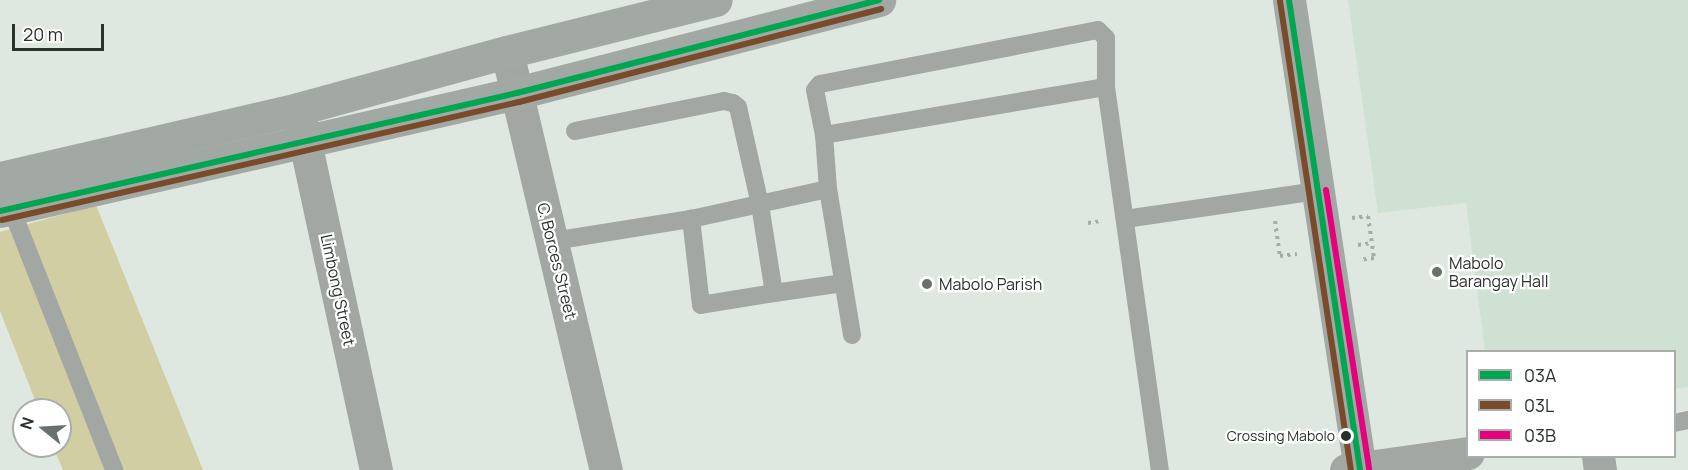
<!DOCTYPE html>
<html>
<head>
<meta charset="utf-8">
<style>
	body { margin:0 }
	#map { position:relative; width:1688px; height:470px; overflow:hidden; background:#dee8e0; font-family:Manrope,sans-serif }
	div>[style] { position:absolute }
	.built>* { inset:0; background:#cee1d2 }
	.green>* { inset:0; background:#d1cea4 }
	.path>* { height:4px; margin-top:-2px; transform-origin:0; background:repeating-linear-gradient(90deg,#a7aca9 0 3px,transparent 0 7.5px) }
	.lane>* { height:18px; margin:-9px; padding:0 9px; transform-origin:9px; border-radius:9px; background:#a2a7a4 }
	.street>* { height:33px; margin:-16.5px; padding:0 16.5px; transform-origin:16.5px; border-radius:16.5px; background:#a2a7a4 }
	.primary>* { height:33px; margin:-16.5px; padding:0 16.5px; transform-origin:16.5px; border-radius:16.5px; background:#a2a9a5 }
	.bus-1>* { height:6px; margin:-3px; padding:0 3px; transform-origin:3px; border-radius:3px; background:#00a651 }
	.bus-2>* { height:6px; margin:-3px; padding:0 3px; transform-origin:3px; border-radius:3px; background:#7a4b2a }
	.bus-3>* { height:6px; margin:-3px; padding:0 3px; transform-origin:3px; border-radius:3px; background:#e5007d }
	.dots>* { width:16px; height:16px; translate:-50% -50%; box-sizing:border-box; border:3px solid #fff; border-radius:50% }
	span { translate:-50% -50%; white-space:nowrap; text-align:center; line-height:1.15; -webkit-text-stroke:4.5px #fff; paint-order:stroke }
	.bus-label { font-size:14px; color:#29312c }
	.right { translate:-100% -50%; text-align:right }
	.street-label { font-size:16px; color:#29312c }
	.poi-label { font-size:16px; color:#29312c }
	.left { translate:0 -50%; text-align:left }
	.legend { position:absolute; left:1466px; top:350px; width:210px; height:108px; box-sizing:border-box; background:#fff; border:2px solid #a9adab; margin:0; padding:8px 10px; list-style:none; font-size:18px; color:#29312c }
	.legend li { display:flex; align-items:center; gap:12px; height:30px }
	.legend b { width:30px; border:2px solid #a9adab }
	.north { position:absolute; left:12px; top:398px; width:60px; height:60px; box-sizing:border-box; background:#fff; border:2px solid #a9adab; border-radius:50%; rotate:288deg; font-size:16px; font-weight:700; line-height:24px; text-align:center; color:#29312c }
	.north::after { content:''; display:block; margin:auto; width:21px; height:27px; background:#68716b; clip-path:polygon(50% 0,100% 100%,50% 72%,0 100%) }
	.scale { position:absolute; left:12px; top:24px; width:92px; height:27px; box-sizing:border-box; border:3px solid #29312c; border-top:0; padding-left:8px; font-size:18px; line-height:21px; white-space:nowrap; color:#29312c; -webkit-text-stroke:4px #fff; paint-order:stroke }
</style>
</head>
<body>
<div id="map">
	<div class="built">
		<div style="clip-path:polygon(1348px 0,1688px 0,1688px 387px,1675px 389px,1674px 352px,1485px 351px,1466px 203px,1378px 213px)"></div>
	</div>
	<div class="green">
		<div style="clip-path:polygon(96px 205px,203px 470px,63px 470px,53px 446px,60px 446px,60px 410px,39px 410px,0 311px,0 232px)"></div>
	</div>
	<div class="path">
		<div style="left:1352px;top:218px;width:16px;rotate:-7deg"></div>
		<div style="left:1368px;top:216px;width:42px;rotate:81.9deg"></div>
		<div style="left:1374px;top:258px;width:15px;rotate:172deg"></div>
		<div style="left:1275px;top:221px;width:35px;rotate:82deg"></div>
		<div style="left:1280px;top:256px;width:17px;rotate:-7deg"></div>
		<div style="left:1088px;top:223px;width:12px;rotate:-9deg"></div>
		<div style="left:1358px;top:245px;width:14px;rotate:-8deg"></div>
	</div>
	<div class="lane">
		<div style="left:575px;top:131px;width:152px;rotate:-11.4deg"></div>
		<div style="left:724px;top:101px;width:9px;rotate:13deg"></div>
		<div style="left:733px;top:103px;width:6px;rotate:39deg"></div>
		<div style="left:738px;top:107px;width:100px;rotate:77.3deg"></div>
		<div style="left:760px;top:205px;width:89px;rotate:81deg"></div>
		<div style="left:774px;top:293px;width:74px;rotate:170.7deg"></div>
		<div style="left:701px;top:305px;width:87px;rotate:-96.6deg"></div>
		<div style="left:824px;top:135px;width:286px;rotate:-9.7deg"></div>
		<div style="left:11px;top:208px;width:282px;rotate:68.5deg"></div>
		<div style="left:1125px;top:219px;width:194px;rotate:-8.3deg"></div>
		<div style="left:553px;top:241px;width:140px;rotate:-9.1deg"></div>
		<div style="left:691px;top:219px;width:140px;rotate:-12.4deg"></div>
		<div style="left:774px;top:293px;width:70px;rotate:-8.2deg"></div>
		<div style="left:852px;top:335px;width:148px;rotate:-99.3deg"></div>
		<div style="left:828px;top:189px;width:54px;rotate:-94.2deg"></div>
		<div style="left:824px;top:135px;width:46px;rotate:-101.3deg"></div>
		<div style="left:815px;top:90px;width:8px;rotate:-50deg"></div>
		<div style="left:820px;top:84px;width:283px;rotate:-11deg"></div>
		<div style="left:1098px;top:30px;width:11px;rotate:45deg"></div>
		<div style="left:1106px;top:38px;width:49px;rotate:90deg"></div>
		<div style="left:1106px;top:87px;width:387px;rotate:82deg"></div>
		<div style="left:1674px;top:423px;width:14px;rotate:-12deg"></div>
	</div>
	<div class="street">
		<div style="left:507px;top:52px;width:430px;rotate:76.7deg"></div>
		<div style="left:299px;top:114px;width:364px;rotate:77.8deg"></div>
		<div style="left:1598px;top:456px;width:14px;rotate:82deg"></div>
		<div style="left:1346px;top:470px;width:123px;rotate:-7.9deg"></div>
	</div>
	<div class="primary">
		<div style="left:1289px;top:0;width:475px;rotate:81.4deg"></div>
		<div style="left:0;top:178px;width:306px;rotate:-13deg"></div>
		<div style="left:298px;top:109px;width:217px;rotate:-15.3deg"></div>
		<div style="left:507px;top:52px;width:215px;rotate:-14deg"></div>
		<div style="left:0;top:211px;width:530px;rotate:-12.86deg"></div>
		<div style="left:517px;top:93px;width:374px;rotate:-14.4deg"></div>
	</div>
	<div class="bus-1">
		<div style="left:1289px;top:0;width:475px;rotate:81.4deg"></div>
		<div style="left:0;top:211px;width:530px;rotate:-12.86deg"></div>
		<div style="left:517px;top:93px;width:374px;rotate:-14.4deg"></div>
	</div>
	<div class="bus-2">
		<div style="left:1280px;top:1px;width:474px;rotate:81.4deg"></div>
		<div style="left:2px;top:220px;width:530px;rotate:-12.86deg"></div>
		<div style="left:519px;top:102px;width:374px;rotate:-14.4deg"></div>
	</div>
	<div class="bus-3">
		<div style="left:1326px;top:190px;width:282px;rotate:81.2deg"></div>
	</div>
	<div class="dots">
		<div style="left:1437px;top:272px;background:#68716b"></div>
		<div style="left:927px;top:284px;background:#68716b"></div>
		<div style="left:1346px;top:436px;background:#29312c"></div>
	</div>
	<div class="bus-label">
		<span class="right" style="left:1335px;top:436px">Crossing Mabolo</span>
	</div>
	<div class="street-label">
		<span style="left:557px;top:261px;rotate:76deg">C. Borces Street</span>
		<span style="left:338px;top:290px;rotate:78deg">Limbong Street</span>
	</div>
	<div class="poi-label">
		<span class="left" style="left:1449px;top:272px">Mabolo<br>Barangay Hall</span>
		<span class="left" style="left:939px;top:284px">Mabolo Parish</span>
	</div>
	<ul class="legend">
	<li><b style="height:8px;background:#00a651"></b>03A</li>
	<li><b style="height:8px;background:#7a4b2a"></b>03L</li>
	<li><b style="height:8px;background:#e5007d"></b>03B</li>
	</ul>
	<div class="north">N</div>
	<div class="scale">20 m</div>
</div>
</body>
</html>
